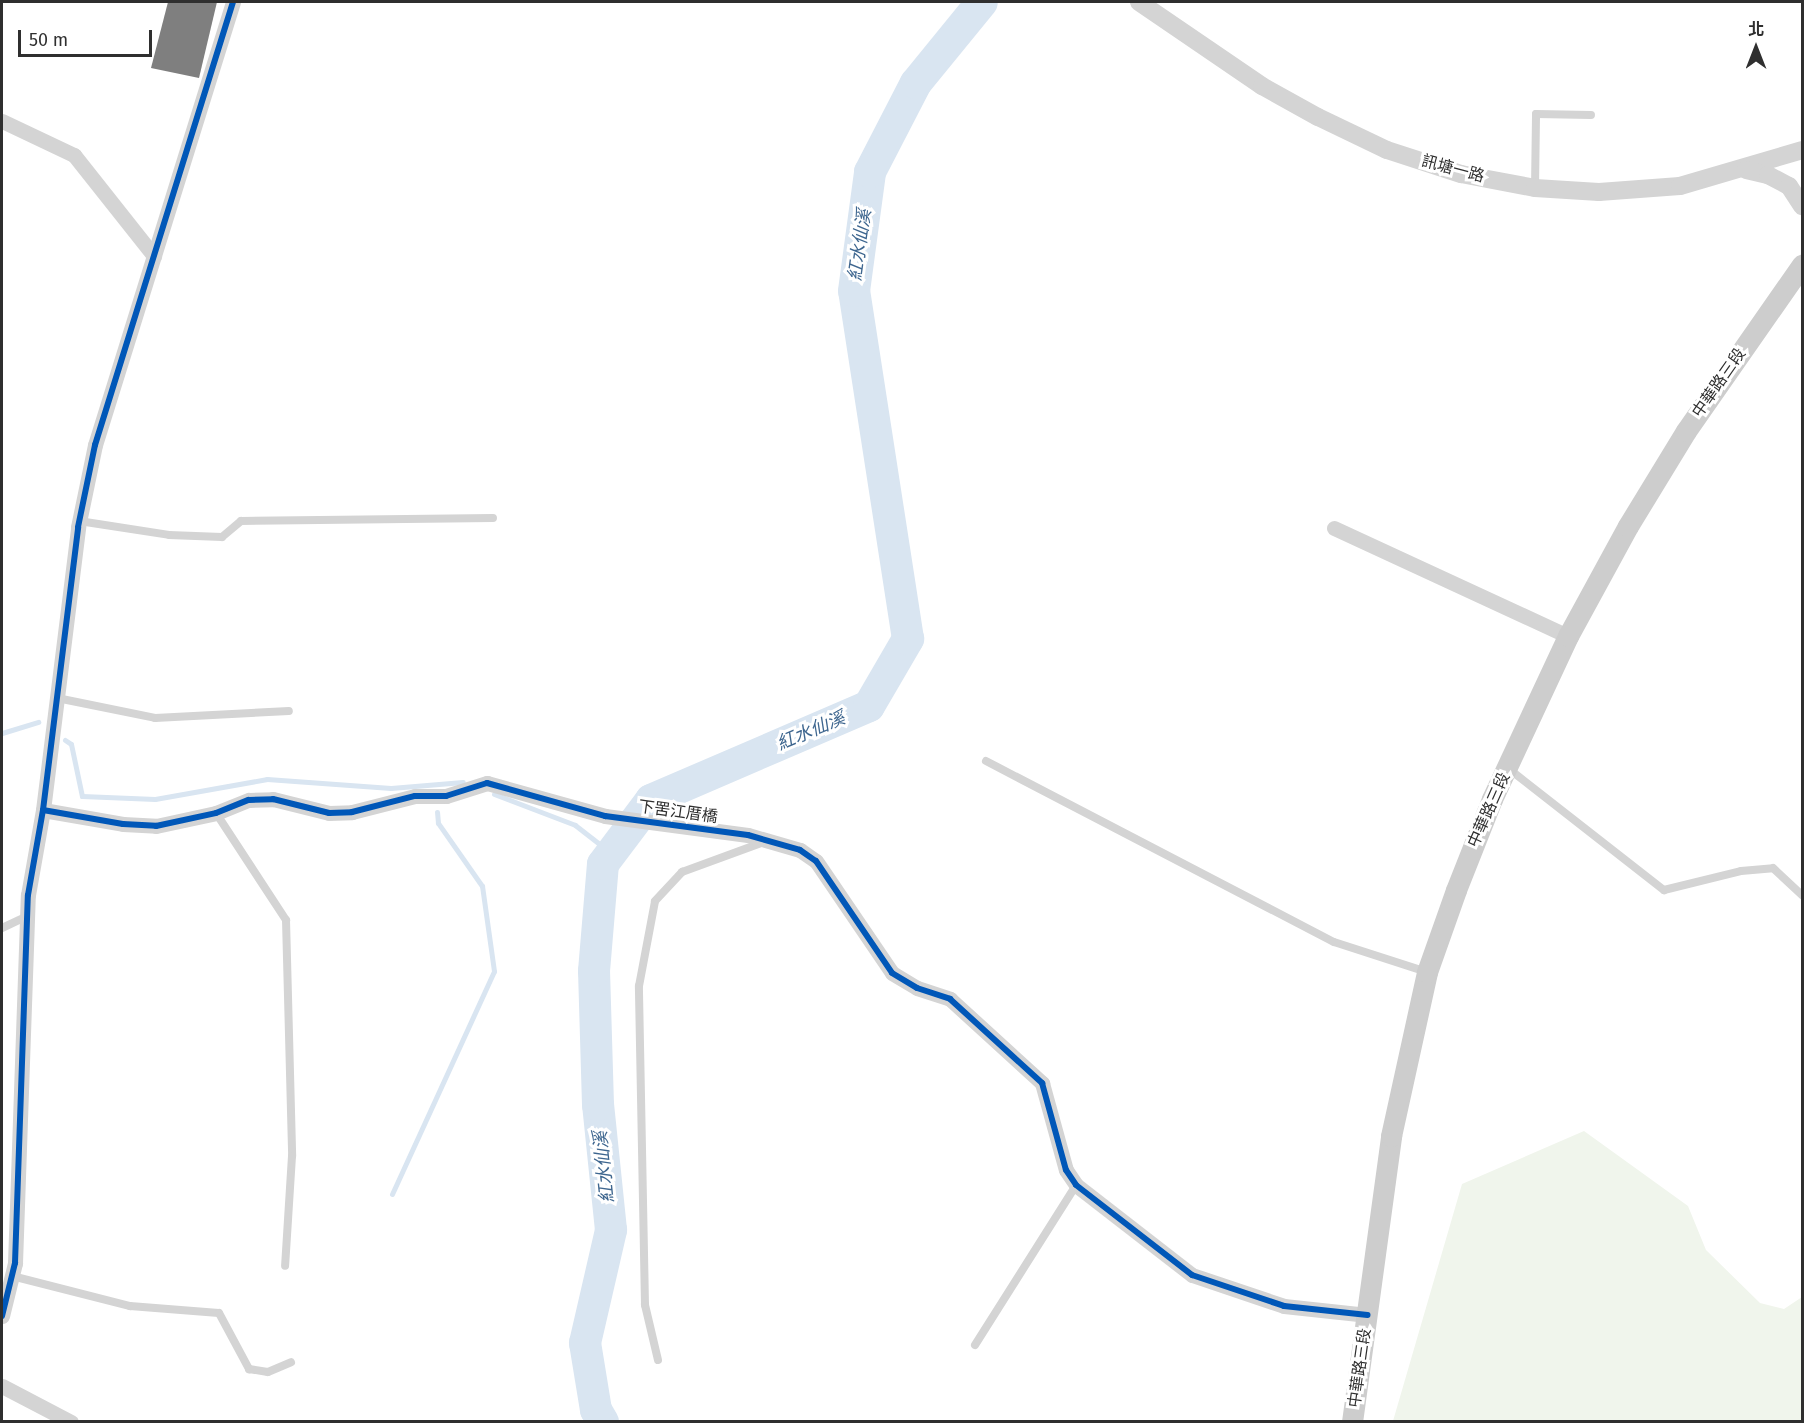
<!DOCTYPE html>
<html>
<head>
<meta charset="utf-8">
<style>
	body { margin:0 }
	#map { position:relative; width:1804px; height:1423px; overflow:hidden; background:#fff; font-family:"Fira Sans","Noto Sans TC",sans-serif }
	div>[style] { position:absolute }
	.green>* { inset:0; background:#f0f5ec }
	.stream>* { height:5px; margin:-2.5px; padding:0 2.5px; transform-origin:2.5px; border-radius:2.5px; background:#d9e5f1 }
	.river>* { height:32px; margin:-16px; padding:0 16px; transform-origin:16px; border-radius:16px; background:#d9e5f1 }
	.building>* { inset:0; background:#7f7f7f }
	.service>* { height:8px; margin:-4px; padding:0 4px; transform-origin:4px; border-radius:4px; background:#d4d4d4 }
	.minor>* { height:15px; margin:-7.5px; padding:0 7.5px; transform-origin:7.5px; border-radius:7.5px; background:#d4d4d4 }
	.tertiary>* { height:18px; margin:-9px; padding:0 9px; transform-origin:9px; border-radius:9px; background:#d4d4d4 }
	.secondary>* { height:21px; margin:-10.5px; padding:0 10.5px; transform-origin:10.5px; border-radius:10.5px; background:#cdcdcd }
	.cycleway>* { height:6px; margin:-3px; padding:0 3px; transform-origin:3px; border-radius:3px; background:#0057b8 }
	span { translate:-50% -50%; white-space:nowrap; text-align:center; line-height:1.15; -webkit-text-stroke:6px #fff; paint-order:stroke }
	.street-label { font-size:16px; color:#2f2f2f }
	.water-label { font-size:18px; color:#3e668f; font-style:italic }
	.frame { position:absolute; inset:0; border:3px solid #2f2f2f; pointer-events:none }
	.north { position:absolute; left:1726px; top:18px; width:60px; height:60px; -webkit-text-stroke:4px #fff; paint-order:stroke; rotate:0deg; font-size:16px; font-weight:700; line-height:24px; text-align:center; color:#2f2f2f }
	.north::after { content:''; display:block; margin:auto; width:21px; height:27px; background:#2f2f2f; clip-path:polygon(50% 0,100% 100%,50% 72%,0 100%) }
	.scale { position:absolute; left:18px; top:30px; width:134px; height:27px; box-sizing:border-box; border:3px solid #2f2f2f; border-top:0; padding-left:8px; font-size:18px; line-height:21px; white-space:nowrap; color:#2f2f2f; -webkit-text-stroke:4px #fff; paint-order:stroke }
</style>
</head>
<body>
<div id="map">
	<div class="green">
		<div style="clip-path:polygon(1584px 1131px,1688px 1206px,1706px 1250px,1760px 1303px,1784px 1309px,1802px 1297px,1802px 1421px,1393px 1421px,1462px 1184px)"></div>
	</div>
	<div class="stream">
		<div style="left:2px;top:733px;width:38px;rotate:-17deg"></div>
		<div style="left:65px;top:740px;width:7px;rotate:34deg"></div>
		<div style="left:71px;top:744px;width:53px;rotate:78.1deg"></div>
		<div style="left:82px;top:796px;width:73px;rotate:2.4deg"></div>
		<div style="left:155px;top:799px;width:114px;rotate:-10.1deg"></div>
		<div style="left:267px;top:779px;width:124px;rotate:4.2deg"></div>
		<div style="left:391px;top:788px;width:72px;rotate:-4.8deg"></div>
		<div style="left:494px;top:794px;width:87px;rotate:20.9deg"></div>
		<div style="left:575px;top:825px;width:46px;rotate:37.9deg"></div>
		<div style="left:392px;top:1194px;width:245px;rotate:-65.4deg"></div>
		<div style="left:494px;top:971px;width:86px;rotate:-98deg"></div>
		<div style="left:482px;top:886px;width:77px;rotate:-124.9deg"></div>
		<div style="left:438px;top:823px;width:11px;rotate:-95deg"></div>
	</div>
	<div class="river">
		<div style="left:603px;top:1422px;width:14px;rotate:-120deg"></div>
		<div style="left:596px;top:1410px;width:68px;rotate:-99.3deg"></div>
		<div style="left:585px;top:1343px;width:116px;rotate:-77deg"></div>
		<div style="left:611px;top:1230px;width:126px;rotate:-95.9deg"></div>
		<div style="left:598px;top:1105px;width:134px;rotate:-91.7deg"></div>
		<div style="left:594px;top:971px;width:107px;rotate:-85.2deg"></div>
		<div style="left:603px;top:864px;width:80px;rotate:-53.1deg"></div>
		<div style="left:651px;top:800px;width:237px;rotate:-23.3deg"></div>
		<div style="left:869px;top:706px;width:78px;rotate:-59.8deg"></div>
		<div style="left:908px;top:639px;width:352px;rotate:-98.8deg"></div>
		<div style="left:854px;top:291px;width:120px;rotate:-82.3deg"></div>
		<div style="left:870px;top:172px;width:100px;rotate:-62.7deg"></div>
		<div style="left:916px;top:83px;width:104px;rotate:-50.8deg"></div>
	</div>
	<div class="building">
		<div style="clip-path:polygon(168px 2px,217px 2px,199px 78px,151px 68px)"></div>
	</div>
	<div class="service">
		<div style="left:1535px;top:188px;width:74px;rotate:-89.2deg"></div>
		<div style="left:1536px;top:114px;width:55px;rotate:1deg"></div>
		<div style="left:79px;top:521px;width:91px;rotate:8.8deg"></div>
		<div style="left:169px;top:535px;width:53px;rotate:2.2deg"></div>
		<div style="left:222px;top:537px;width:25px;rotate:-40deg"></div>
		<div style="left:241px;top:521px;width:252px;rotate:-0.7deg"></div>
		<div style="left:57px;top:698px;width:100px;rotate:11.5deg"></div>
		<div style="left:155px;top:718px;width:134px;rotate:-3deg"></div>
		<div style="left:986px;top:761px;width:392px;rotate:27.5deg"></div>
		<div style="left:1334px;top:942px;width:98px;rotate:17.9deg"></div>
		<div style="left:1509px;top:769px;width:197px;rotate:38deg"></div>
		<div style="left:1664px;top:890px;width:79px;rotate:-13.9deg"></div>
		<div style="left:1741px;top:871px;width:32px;rotate:-5deg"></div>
		<div style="left:1773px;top:868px;width:40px;rotate:43deg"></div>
		<div style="left:216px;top:813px;width:128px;rotate:56.8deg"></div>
		<div style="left:286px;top:920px;width:236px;rotate:88.5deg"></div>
		<div style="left:292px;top:1156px;width:110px;rotate:93.6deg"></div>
		<div style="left:2px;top:928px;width:29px;rotate:-25deg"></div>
		<div style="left:12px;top:1276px;width:122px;rotate:14.3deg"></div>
		<div style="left:130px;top:1306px;width:89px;rotate:4.5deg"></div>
		<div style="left:219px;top:1313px;width:64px;rotate:61.8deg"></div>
		<div style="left:249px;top:1369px;width:19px;rotate:9deg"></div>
		<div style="left:268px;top:1372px;width:25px;rotate:-23deg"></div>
		<div style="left:975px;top:1345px;width:189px;rotate:-57.7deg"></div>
		<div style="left:658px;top:1360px;width:57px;rotate:-103.3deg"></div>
		<div style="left:645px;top:1305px;width:319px;rotate:-91.1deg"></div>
		<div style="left:639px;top:986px;width:86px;rotate:-79.3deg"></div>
		<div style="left:655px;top:901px;width:40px;rotate:-47deg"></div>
		<div style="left:682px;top:872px;width:87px;rotate:-20.1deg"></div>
	</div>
	<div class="minor">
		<div style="left:2px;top:121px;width:80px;rotate:25.3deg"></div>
		<div style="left:74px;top:155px;width:129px;rotate:51.6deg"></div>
		<div style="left:1334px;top:528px;width:258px;rotate:24.8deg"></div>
		<div style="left:43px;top:810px;width:81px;rotate:9.9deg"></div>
		<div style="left:123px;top:824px;width:33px;rotate:3deg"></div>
		<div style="left:156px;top:826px;width:61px;rotate:-12.2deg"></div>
		<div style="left:216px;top:813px;width:35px;rotate:-22deg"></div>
		<div style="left:249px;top:800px;width:24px;rotate:-2deg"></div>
		<div style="left:273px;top:799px;width:58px;rotate:14deg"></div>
		<div style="left:329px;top:813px;width:23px;rotate:-2deg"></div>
		<div style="left:352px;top:812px;width:65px;rotate:-14.3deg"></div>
		<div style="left:415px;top:796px;width:31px"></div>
		<div style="left:446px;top:796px;width:43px;rotate:-17.6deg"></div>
		<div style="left:487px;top:783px;width:123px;rotate:15.6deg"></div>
		<div style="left:605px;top:816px;width:144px;rotate:7.6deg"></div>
		<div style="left:748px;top:835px;width:54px;rotate:16.1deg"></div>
		<div style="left:800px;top:850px;width:19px;rotate:35deg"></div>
		<div style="left:816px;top:861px;width:135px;rotate:55.8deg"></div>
		<div style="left:892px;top:973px;width:29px;rotate:31deg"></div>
		<div style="left:917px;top:988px;width:35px;rotate:18deg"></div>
		<div style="left:950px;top:999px;width:125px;rotate:42.4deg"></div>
		<div style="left:1042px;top:1083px;width:90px;rotate:74.6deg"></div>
		<div style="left:1066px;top:1170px;width:18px;rotate:56deg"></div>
		<div style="left:1076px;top:1185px;width:147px;rotate:37.8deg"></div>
		<div style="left:1192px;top:1275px;width:97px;rotate:18.6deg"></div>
		<div style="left:1284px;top:1306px;width:84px;rotate:6.1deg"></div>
		<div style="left:2px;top:1316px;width:55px;rotate:-76.2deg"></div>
		<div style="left:15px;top:1263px;width:368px;rotate:-88deg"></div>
		<div style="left:28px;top:895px;width:86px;rotate:-80deg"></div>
		<div style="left:43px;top:810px;width:285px;rotate:-82.9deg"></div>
		<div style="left:78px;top:527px;width:84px;rotate:-78.3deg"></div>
		<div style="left:95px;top:445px;width:464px;rotate:-72.7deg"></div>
		<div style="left:2px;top:1386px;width:78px;rotate:27.6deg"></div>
	</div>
	<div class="tertiary">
		<div style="left:1139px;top:2px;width:149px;rotate:34.3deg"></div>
		<div style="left:1262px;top:86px;width:64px;rotate:29deg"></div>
		<div style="left:1318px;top:117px;width:76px;rotate:25.6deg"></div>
		<div style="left:1387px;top:150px;width:78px;rotate:18deg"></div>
		<div style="left:1461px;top:174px;width:75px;rotate:10.7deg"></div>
		<div style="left:1535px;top:188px;width:64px;rotate:3.6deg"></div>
		<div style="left:1599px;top:192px;width:81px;rotate:-4.2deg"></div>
		<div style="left:1680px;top:186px;width:127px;rotate:-16.4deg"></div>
		<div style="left:1746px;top:170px;width:23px;rotate:13deg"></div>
		<div style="left:1768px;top:175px;width:24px;rotate:28deg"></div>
		<div style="left:1789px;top:186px;width:24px;rotate:57deg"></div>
	</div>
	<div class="secondary">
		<div style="left:1352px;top:1422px;width:289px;rotate:-82.2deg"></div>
		<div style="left:1391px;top:1136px;width:168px;rotate:-77.6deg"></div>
		<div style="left:1427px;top:972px;width:87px;rotate:-70.5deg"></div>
		<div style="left:1456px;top:890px;width:98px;rotate:-68.4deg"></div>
		<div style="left:1492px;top:799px;width:180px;rotate:-65deg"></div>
		<div style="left:1568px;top:636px;width:125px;rotate:-61.4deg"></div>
		<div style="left:1628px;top:526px;width:111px;rotate:-58.6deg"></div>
		<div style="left:1686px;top:431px;width:203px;rotate:-55.1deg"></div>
	</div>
	<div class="cycleway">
		<div style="left:43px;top:810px;width:81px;rotate:9.9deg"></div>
		<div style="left:123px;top:824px;width:33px;rotate:3deg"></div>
		<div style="left:156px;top:826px;width:61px;rotate:-12.2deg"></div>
		<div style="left:216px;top:813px;width:35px;rotate:-22deg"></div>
		<div style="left:249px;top:800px;width:24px;rotate:-2deg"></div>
		<div style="left:273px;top:799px;width:58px;rotate:14deg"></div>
		<div style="left:329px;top:813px;width:23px;rotate:-2deg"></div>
		<div style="left:352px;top:812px;width:65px;rotate:-14.3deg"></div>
		<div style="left:415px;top:796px;width:31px"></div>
		<div style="left:446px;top:796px;width:43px;rotate:-17.6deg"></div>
		<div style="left:487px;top:783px;width:123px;rotate:15.6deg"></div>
		<div style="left:605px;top:816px;width:144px;rotate:7.6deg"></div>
		<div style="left:748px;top:835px;width:54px;rotate:16.1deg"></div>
		<div style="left:800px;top:850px;width:19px;rotate:35deg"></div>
		<div style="left:816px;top:861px;width:135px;rotate:55.8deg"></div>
		<div style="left:892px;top:973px;width:29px;rotate:31deg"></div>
		<div style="left:917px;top:988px;width:35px;rotate:18deg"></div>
		<div style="left:950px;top:999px;width:125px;rotate:42.4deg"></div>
		<div style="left:1042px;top:1083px;width:90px;rotate:74.6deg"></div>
		<div style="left:1066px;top:1170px;width:18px;rotate:56deg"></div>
		<div style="left:1076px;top:1185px;width:147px;rotate:37.8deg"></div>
		<div style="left:1192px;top:1275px;width:97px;rotate:18.6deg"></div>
		<div style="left:1284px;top:1306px;width:84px;rotate:6.1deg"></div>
		<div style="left:2px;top:1316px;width:55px;rotate:-76.2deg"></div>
		<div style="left:15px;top:1263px;width:368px;rotate:-88deg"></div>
		<div style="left:28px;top:895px;width:86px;rotate:-80deg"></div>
		<div style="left:43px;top:810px;width:285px;rotate:-82.9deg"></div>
		<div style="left:78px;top:527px;width:84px;rotate:-78.3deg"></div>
		<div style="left:95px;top:445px;width:464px;rotate:-72.7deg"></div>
	</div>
	<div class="street-label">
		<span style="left:1453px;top:169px;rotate:15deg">訊塘一路</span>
		<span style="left:1719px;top:383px;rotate:-55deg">中華路三段</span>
		<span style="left:1489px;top:810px;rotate:-66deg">中華路三段</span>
		<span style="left:678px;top:812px;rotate:8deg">下罟江厝橋</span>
		<span style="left:1360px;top:1368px;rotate:-82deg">中華路三段</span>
	</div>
	<div class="water-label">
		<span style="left:860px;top:245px;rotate:-82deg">紅水仙溪</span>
		<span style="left:811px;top:731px;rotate:-23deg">紅水仙溪</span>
		<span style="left:604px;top:1167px;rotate:-96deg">紅水仙溪</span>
	</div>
	<div class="frame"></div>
	<div class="north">北</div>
	<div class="scale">50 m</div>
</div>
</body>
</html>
